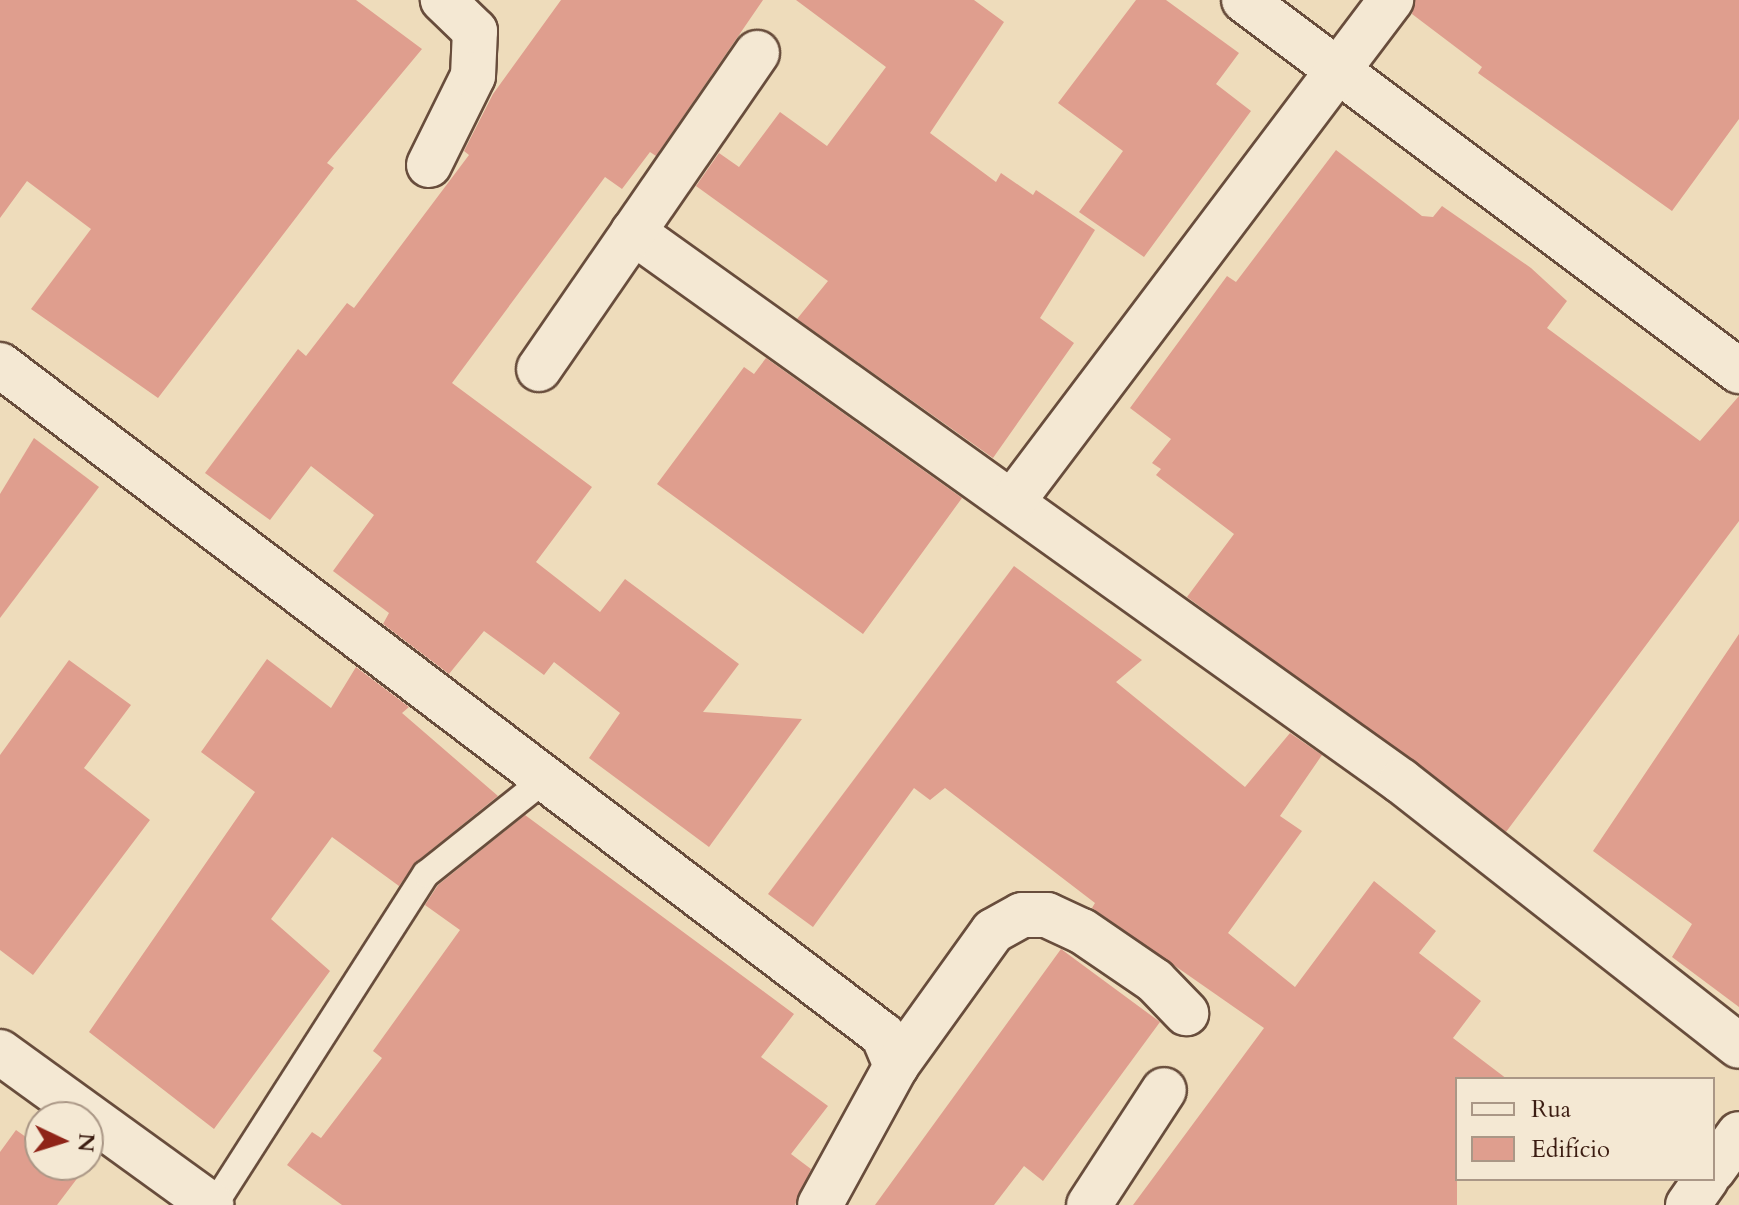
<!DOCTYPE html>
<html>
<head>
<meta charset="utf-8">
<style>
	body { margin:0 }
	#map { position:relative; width:1739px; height:1205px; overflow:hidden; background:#eedcbb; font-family:Cardo,serif }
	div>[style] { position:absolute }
	.building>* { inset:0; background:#df9e8e }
	.roads { filter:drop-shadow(2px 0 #684d3c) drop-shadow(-2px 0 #684d3c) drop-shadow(0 2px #684d3c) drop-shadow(0 -2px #684d3c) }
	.service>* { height:26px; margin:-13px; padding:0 13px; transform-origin:13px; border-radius:13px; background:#f4e8d3 }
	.minor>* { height:44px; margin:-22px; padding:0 22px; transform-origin:22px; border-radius:22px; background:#f4e8d3 }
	span { translate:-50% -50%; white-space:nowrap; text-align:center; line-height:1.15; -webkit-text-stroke:6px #f4e8d3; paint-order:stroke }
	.legend { position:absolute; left:1455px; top:1077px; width:260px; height:104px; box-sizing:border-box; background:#f4e8d3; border:2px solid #aa9786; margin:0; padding:10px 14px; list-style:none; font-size:24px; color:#3c1d12 }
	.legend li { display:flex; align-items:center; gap:16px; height:40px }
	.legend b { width:40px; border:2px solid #aa9786 }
	.north { position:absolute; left:24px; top:1101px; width:80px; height:80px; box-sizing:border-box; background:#f4e8d3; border:2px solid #aa9786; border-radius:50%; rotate:94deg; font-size:22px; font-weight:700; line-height:32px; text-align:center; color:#3c1d12 }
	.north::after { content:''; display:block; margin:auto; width:28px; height:36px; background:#8f2418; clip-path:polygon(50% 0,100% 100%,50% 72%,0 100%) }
</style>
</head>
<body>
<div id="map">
	<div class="building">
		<div style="clip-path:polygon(0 0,356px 0,422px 49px,327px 163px,334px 168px,158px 398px,31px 309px,91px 229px,27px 181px,0 218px)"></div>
		<div style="clip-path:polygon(561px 0,763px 0,656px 156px,650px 152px,622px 189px,605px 177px,452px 383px,592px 487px,536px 562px,600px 612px,625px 579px,739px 664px,703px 712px,802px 719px,709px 847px,589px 758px,620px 713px,554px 662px,544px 675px,484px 631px,449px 674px,383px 624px,389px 613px,333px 571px,374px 515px,311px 466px,270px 520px,205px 473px,298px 349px,306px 356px,347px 303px,354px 308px,469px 155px,464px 151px,493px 94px)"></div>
		<div style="clip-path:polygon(796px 0,974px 0,1004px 22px,930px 133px,996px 182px,1001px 173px,1033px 195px,1036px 190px,1095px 230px,1040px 318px,1074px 343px,993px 458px,797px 319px,828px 281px,696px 186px,719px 153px,739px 167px,780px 112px,827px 146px,886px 67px)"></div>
		<div style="clip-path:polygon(1136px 0,1166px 0,1239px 53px,1216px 84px,1251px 111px,1144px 257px,1079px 212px,1123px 151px,1058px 103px)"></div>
		<div style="clip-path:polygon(1415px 0,1739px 0,1739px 119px,1672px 211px,1478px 73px,1482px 67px,1412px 14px)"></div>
		<div style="clip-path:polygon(1336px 150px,1422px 216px,1433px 217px,1442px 206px,1531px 268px,1567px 301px,1547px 328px,1700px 441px,1739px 396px,1739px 521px,1506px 832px,1187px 597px,1234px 534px,1156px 475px,1161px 469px,1152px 463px,1171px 439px,1130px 408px,1227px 276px,1236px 282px)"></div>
		<div style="clip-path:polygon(766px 358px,962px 498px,863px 634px,657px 484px,744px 367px,754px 374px)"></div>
		<div style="clip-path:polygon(34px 438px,99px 487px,0 618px,0 494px)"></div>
		<div style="clip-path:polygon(1014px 566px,1142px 660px,1116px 682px,1245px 787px,1290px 733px,1322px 755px,1280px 816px,1302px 831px,1228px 933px,1295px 987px,1374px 881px,1436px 931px,1419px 953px,1481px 1001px,1453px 1038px,1507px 1079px,1457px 1079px,1457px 1205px,1133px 1205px,1264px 1028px,1092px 908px,1095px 903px,945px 788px,930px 800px,914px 788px,813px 927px,768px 894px)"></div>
		<div style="clip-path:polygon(1739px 634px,1739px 1007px,1672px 957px,1692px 924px,1593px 851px)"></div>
		<div style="clip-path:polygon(267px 659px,331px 708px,356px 667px,409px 707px,402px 713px,498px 796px,416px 862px,399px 886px,332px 837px,271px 919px,330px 971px,214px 1129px,89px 1032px,255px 792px,201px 752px)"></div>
		<div style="clip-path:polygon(69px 660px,131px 705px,84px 768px,150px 820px,33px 975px,0 950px,0 755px)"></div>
		<div style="clip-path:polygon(525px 815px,794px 1014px,761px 1057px,828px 1106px,791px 1154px,811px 1169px,795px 1205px,342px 1205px,287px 1165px,312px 1132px,321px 1138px,382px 1058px,373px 1051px,460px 930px,425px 905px,438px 885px)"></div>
		<div style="clip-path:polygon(1061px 949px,1160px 1022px,1043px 1181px,1024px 1166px,994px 1205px,875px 1205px)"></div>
		<div style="clip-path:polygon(16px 1130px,40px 1147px,40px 1165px,64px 1165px,79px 1176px,57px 1205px,0 1205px,0 1152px)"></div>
	</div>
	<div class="roads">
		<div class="service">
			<div style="left:214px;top:1205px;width:393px;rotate:-57.4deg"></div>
			<div style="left:426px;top:874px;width:152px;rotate:-38.6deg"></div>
		</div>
		<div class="minor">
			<div style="left:1244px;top:0;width:619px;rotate:36.85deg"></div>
			<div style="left:429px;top:165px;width:99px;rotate:-63.7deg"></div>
			<div style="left:473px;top:76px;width:45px;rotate:-87.5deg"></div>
			<div style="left:475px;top:31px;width:45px;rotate:-135.9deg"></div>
			<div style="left:633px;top:232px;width:944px;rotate:35.56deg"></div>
			<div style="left:1401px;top:781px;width:429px;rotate:38.1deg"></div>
			<div style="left:0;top:365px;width:1108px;rotate:37.19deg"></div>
			<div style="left:883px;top:1035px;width:34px;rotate:67deg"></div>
			<div style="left:896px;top:1066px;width:158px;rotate:118.7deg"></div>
			<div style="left:539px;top:369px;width:384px;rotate:-55.4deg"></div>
			<div style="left:1013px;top:501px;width:628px;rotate:-52.97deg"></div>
			<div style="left:0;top:1052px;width:261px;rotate:35.9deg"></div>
			<div style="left:896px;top:1066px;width:166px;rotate:-54.3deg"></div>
			<div style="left:993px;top:931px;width:33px;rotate:-29deg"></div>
			<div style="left:1022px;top:915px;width:25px"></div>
			<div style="left:1047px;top:915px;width:38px;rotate:25deg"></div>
			<div style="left:1082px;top:931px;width:88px;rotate:34.4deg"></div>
			<div style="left:1155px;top:981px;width:45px;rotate:45.9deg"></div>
			<div style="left:1713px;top:1170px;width:44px;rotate:-54.2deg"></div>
			<div style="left:1089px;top:1205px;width:137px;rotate:-56.9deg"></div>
			<div style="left:1688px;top:1205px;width:32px;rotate:-55deg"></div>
		</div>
	</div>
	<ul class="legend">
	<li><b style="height:10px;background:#f4e8d3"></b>Rua</li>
	<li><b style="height:22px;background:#df9e8e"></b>Edifício</li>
	</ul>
	<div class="north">N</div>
</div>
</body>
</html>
